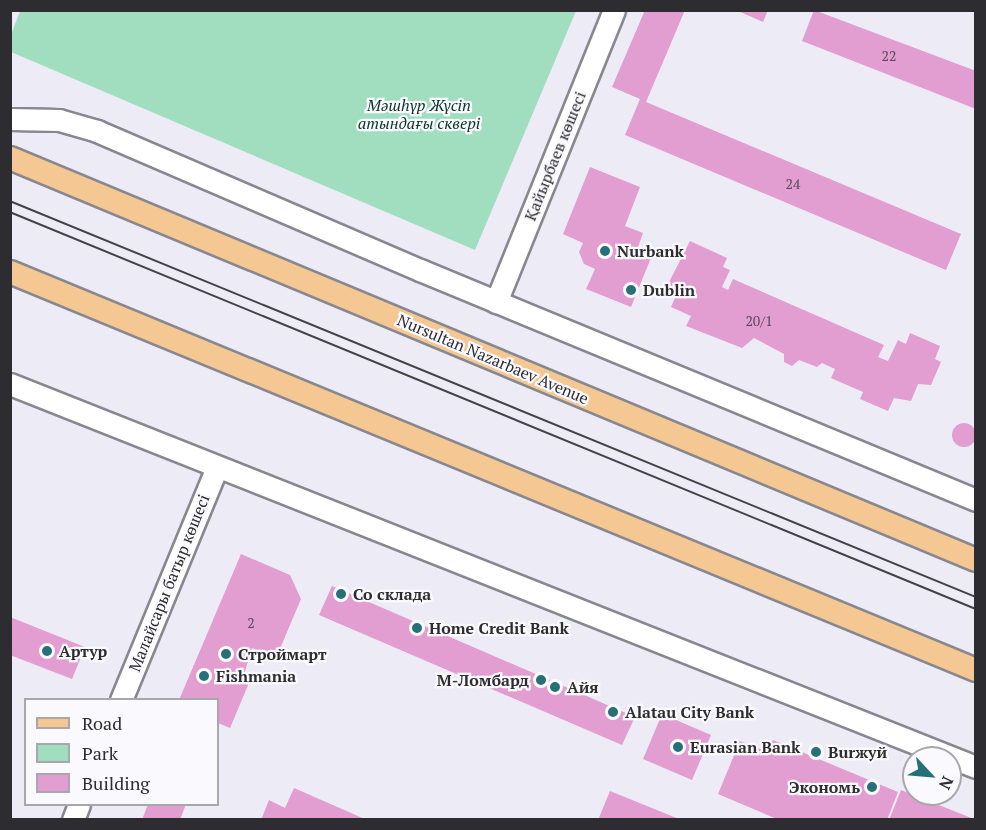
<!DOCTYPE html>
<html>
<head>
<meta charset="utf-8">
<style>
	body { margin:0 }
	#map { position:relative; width:986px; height:830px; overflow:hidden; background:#edecf6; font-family:"PT Serif",serif }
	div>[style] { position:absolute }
	.green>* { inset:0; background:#a1dec0 }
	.building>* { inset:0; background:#e29dd1 }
	.round { border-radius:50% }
	.roads { filter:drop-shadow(2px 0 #87878f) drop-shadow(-2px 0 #87878f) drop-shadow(0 2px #87878f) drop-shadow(0 -2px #87878f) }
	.secondary>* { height:21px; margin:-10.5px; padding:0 10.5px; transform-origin:10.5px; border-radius:10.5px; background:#fff }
	.primary>* { height:22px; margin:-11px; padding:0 11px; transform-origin:11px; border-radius:11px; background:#f5c893 }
	.tram>* { height:1.5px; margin:-0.75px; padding:0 0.75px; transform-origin:0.75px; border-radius:0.75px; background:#434247 }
	.dots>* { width:16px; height:16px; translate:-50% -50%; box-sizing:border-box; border:3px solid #fafafe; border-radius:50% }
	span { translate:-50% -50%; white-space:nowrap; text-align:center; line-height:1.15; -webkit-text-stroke:4.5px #fafafe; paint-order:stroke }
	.number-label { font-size:14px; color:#5a4959 }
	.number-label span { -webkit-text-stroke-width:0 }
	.park-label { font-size:16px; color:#0a3423; font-style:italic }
	.street-label { font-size:16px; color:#2d2d31 }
	.poi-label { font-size:16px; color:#2d2d31; font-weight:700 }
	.left { translate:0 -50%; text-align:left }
	.right { translate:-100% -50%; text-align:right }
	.frame { position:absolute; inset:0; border:12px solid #2d2d31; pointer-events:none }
	.legend { position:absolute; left:24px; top:698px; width:195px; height:108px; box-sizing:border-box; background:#fafafe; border:2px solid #a8a8ac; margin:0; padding:8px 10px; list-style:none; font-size:18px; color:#2d2d31 }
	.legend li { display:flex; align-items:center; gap:12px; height:30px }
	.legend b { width:30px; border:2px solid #a8a8ac }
	.north { position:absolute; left:902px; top:746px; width:60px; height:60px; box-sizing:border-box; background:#fafafe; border:2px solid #a8a8ac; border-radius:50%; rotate:116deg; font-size:16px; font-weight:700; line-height:24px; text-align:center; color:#2d2d31 }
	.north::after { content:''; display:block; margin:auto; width:21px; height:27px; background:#267077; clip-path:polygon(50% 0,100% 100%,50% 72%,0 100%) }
</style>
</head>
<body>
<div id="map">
	<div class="green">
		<div style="clip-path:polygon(20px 11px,21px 10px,576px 11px,475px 250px,11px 52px,11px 35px)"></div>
	</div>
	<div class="building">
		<div style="clip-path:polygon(645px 10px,685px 10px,646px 102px,961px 234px,946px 270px,625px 135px,640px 99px,612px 87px)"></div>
		<div style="clip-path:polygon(736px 10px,768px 10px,763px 22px)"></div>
		<div style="clip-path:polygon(814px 10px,976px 71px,976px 109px,802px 41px)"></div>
		<div style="clip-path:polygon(590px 167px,640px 187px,625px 226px,643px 233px,638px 247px,653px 253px,631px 307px,586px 289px,595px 269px,584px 264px,579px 252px,583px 243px,563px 234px)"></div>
		<div style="clip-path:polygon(690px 241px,727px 258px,723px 267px,730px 270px,722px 287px,728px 290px,733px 279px,884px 345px,878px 357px,888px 361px,898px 340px,906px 344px,910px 333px,940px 346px,935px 359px,941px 362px,931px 385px,918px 384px,911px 401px,894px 398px,888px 411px,860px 399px,863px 392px,831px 378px,835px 369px,822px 363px,817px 367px,799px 360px,792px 366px,784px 362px,784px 354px,754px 338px,742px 348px,686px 326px,691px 316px,671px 307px,677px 293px,666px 288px)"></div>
		<div class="round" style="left:952px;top:423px;width:24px;height:24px"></div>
		<div style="clip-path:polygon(241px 554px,290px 575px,301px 599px,276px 658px,252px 648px,242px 681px,249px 683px,230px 728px,218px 723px,218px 700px,179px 700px)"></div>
		<div style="clip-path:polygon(332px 586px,635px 717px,622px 745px,319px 615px)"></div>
		<div style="clip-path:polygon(10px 617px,85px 647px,72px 679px,10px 655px)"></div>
		<div style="clip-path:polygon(662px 714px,711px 735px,692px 780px,643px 759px)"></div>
		<div style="clip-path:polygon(773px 740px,898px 792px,887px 820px,779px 820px,718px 794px,740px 741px,768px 752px)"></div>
		<div style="clip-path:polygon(294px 788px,367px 820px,261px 820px,269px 800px,285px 808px)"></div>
		<div style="clip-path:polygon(901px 790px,974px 819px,974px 820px,889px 820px)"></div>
		<div style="clip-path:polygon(610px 791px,679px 819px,679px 820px,598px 820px)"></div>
		<div style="clip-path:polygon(148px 804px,186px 804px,180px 820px,142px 820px)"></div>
	</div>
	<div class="roads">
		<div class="secondary">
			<div style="left:10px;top:119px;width:49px;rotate:1.2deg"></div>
			<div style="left:59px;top:120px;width:40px;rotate:16deg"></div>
			<div style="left:97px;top:131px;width:352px;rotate:23.3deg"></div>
			<div style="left:420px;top:270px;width:602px;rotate:22.47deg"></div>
			<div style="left:496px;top:302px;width:315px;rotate:-68deg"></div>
			<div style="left:10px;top:384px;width:1039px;rotate:21.63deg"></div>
			<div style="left:121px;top:700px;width:252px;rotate:-67.6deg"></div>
			<div style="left:73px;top:820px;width:17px;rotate:-69deg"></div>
		</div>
		<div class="primary">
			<div style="left:10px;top:158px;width:1046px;rotate:22.59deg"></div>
			<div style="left:10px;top:272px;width:1045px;rotate:22.39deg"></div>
		</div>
	</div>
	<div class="tram">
		<div style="left:10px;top:201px;width:1044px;rotate:22.29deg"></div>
		<div style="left:10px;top:212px;width:1044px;rotate:22.34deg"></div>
	</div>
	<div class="dots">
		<div style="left:605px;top:251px;background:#267077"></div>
		<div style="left:631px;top:290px;background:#267077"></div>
		<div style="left:341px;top:594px;background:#267077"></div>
		<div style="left:417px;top:628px;background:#267077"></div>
		<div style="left:47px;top:651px;background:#267077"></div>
		<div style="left:226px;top:654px;background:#267077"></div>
		<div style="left:204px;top:676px;background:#267077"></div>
		<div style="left:541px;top:680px;background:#267077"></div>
		<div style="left:555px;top:687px;background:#267077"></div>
		<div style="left:613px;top:712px;background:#267077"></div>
		<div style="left:678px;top:747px;background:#267077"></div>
		<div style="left:816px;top:752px;background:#267077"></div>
		<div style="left:872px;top:787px;background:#267077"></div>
	</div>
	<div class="number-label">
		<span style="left:889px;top:56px">22</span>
		<span style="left:793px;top:184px">24</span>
		<span style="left:759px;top:321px">20/1</span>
		<span style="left:251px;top:623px">2</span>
	</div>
	<div class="park-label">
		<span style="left:419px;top:114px">Мәшһүр Жүсіп<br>атындағы сквері</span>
	</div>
	<div class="street-label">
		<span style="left:555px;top:156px;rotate:-68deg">Қайырбаев көшесі</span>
		<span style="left:493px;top:359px;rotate:23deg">Nursultan Nazarbaev Avenue</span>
		<span style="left:169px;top:583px;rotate:-68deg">Малайсары батыр көшесі</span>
	</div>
	<div class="poi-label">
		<span class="left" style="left:617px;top:251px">Nurbank</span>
		<span class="left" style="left:643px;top:290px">Dublin</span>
		<span class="left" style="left:353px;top:594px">Со склада</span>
		<span class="left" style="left:429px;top:628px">Home Credit Bank</span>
		<span class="left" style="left:59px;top:651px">Артур</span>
		<span class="left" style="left:238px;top:654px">Строймарт</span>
		<span class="left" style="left:216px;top:676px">Fishmania</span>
		<span class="right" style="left:529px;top:680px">М-Ломбард</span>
		<span class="left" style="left:567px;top:687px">Айя</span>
		<span class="left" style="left:625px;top:712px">Alatau City Bank</span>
		<span class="left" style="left:690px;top:747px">Eurasian Bank</span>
		<span class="left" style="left:828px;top:752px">Burжуй</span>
		<span class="right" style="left:860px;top:787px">Экономь</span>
	</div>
	<div class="frame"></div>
	<ul class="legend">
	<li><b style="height:8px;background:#f5c893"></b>Road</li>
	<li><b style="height:16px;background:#a1dec0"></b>Park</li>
	<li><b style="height:16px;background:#e29dd1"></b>Building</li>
	</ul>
	<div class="north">N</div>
</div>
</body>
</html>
